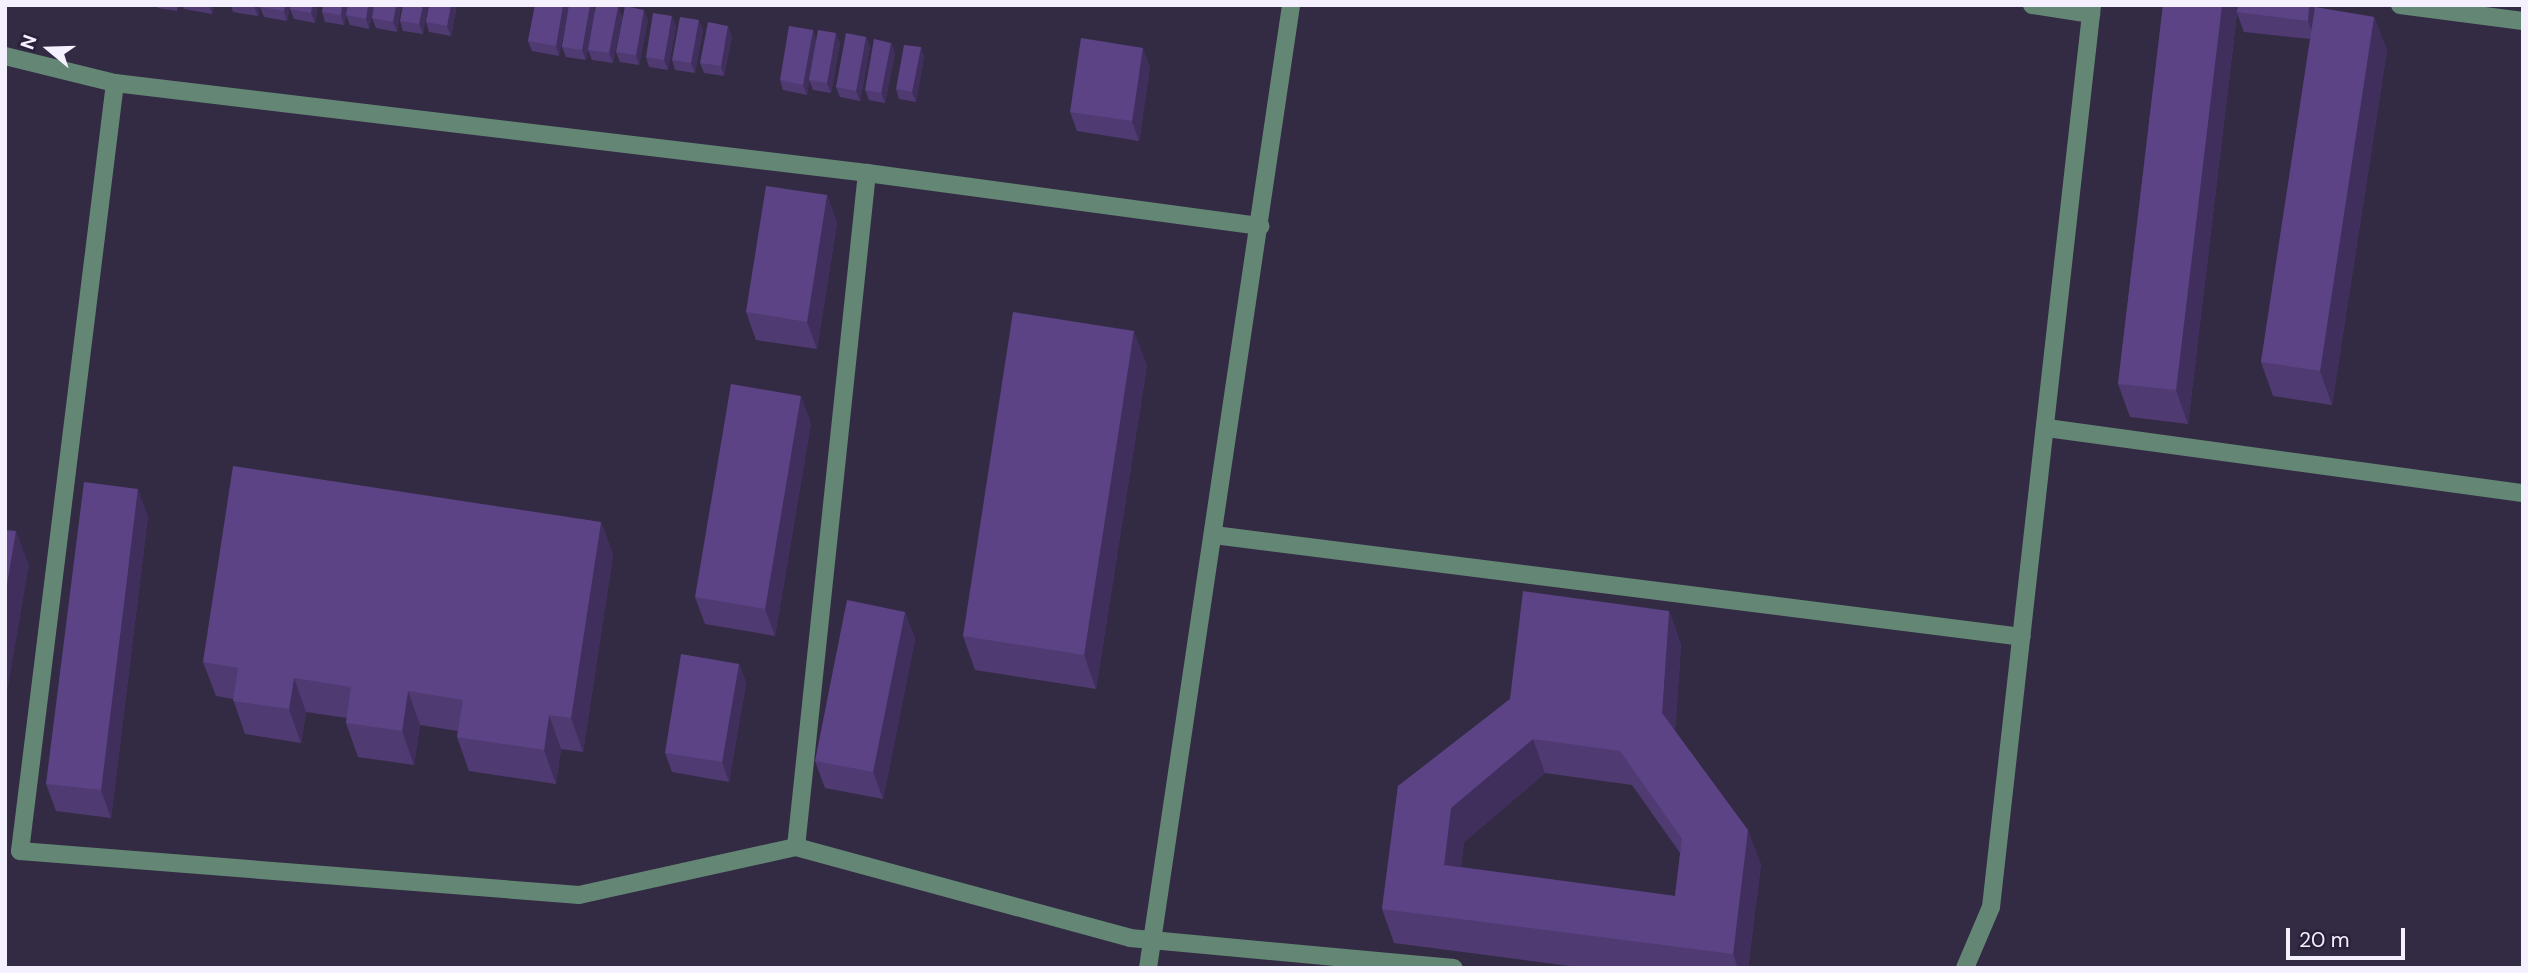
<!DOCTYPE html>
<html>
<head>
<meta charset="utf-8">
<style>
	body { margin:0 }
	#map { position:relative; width:2528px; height:973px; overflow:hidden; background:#332b43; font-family:"DM Sans",sans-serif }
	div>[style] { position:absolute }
	.minor>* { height:18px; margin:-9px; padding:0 9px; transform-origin:9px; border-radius:9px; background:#648775 }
	.wall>* { inset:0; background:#4f3a72 }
	.shaded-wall>* { inset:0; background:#402f5d }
	.building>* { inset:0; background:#5c4385 }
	span { translate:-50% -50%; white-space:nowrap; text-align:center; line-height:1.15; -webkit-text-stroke:5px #292139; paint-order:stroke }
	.frame { position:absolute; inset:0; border:7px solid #f4f0fd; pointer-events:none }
	.north { position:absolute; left:14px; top:14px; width:70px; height:70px; -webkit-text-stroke:5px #292139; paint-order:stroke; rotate:289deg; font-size:19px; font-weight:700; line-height:28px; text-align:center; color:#f4f0fd }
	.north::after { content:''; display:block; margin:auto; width:24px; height:32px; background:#f4f0fd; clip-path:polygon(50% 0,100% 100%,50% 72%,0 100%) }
	.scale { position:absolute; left:2286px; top:928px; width:119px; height:32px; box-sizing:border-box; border:4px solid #f4f0fd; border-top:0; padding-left:9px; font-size:21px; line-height:24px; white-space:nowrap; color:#f4f0fd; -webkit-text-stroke:5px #292139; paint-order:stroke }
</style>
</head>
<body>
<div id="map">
	<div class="minor">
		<div style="left:2032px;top:5px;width:60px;rotate:8.7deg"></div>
		<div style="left:2400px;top:5px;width:124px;rotate:7.4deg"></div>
		<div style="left:5px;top:56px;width:113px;rotate:13.8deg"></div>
		<div style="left:115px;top:83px;width:757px;rotate:6.82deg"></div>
		<div style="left:867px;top:173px;width:397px;rotate:7.7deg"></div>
		<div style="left:115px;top:83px;width:774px;rotate:97.05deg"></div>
		<div style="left:20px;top:851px;width:561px;rotate:4.5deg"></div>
		<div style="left:579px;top:895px;width:222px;rotate:-12.5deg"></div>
		<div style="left:796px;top:847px;width:346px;rotate:15.2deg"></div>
		<div style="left:1130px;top:938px;width:325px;rotate:5.3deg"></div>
		<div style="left:2047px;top:428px;width:480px;rotate:7.8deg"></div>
		<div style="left:1214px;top:535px;width:814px;rotate:7.19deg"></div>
		<div style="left:796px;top:847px;width:678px;rotate:-83.99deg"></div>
		<div style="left:1148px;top:968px;width:974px;rotate:-81.55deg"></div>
		<div style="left:1965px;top:968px;width:66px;rotate:-66.9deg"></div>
		<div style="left:1991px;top:907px;width:908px;rotate:-83.61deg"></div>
	</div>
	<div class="wall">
		<div style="clip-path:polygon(157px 5px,178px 5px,177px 11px,158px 8px)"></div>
		<div style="clip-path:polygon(182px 5px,214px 5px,212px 14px,184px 9px)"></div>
		<div style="clip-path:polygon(231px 5px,260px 5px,258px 16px,233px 12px)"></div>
		<div style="clip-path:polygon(290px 5px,287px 21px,264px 17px,260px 7px)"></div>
		<div style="clip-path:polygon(318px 5px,315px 23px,294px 19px,290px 9px)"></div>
		<div style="clip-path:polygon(348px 5px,344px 25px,325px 22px,322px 12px)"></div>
		<div style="clip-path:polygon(374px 5px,369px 29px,350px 25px,346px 15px)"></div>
		<div style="clip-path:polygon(401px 5px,397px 32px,376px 28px,372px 18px)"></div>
		<div style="clip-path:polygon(428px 5px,423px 34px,403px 31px,400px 21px)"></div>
		<div style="clip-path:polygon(457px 5px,451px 36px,429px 32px,426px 22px)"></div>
		<div style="clip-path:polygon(535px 5px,567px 5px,568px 9px,559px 56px,532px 51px,528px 41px)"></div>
		<div style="clip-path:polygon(569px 5px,592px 5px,595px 12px,586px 60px,566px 57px,562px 47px)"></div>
		<div style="clip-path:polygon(2163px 5px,2235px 5px,2237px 12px,2238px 5px,2317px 5px,2318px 8px,2374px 17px,2387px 50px,2332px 405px,2273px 396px,2261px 362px,2310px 39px,2244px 32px,2237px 13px,2188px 424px,2130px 417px,2118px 384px)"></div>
		<div style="clip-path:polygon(618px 7px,622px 17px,613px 63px,592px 60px,588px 50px)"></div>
		<div style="clip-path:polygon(648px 20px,639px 65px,620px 62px,616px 52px)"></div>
		<div style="clip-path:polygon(676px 26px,668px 70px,649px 67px,646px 57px)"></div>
		<div style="clip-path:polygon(703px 30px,695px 73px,675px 70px,672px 60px)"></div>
		<div style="clip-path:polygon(813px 30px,816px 40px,807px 95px,783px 90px,780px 80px)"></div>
		<div style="clip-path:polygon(732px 36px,724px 76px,704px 73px,700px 63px)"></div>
		<div style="clip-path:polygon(866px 37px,870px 47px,860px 101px,840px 97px,836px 87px)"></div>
		<div style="clip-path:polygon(840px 43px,831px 93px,813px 90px,809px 80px)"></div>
		<div style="clip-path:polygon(891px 43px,895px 53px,885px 103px,869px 100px,865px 90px)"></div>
		<div style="clip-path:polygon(921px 47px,924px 57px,916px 102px,899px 99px,896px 89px)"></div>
		<div style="clip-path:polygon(1150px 67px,1139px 141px,1077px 131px,1070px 112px)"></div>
		<div style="clip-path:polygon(827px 195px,837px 223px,817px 349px,756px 340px,746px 312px)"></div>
		<div style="clip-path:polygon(1147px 365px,1096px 689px,975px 670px,963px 636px)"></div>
		<div style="clip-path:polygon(811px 423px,775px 636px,705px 624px,695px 597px)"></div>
		<div style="clip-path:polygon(148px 516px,111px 818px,56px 811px,46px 784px)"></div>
		<div style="clip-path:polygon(601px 522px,613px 555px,583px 752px,561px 749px,556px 784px,469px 771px,457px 737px,458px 731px,420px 725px,414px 765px,358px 757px,346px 723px,347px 718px,306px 712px,301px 743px,245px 734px,233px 699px,216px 696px,203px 662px)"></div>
		<div style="clip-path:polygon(evenodd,1669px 611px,1681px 645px,1675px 731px,1761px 864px,1748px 968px,1584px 968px,1394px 943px,1382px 909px,1398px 786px,1669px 611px,1545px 773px,1632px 785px,1680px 853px,1675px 896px,1461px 867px,1464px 842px,1545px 773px)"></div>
		<div style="clip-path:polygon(905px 612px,915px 639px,883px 799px,825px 788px,815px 761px)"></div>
		<div style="clip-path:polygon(739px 664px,746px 683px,729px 782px,672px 772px,665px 753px)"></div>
	</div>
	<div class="shaded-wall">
		<div style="clip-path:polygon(209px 5px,214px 5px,212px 14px)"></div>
		<div style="clip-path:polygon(255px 5px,260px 5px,258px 16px,254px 6px)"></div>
		<div style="clip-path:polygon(285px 5px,290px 5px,287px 21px,284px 11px)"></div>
		<div style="clip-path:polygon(312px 5px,318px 5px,315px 23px,311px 13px)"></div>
		<div style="clip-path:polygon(342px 5px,348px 5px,344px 25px,341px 15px)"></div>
		<div style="clip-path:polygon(368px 5px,374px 5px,369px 29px,366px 19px)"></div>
		<div style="clip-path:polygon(396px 5px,401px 5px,397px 32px,393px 22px)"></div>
		<div style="clip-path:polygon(423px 5px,428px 5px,423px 34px,419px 24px)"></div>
		<div style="clip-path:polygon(451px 5px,457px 5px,451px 36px,447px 26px)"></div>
		<div style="clip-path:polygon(563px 5px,567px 5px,568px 9px,559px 56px,556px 46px)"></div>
		<div style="clip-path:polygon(590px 5px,592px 5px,595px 12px,586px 60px,582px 50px)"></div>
		<div style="clip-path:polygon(2222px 5px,2235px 5px,2237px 13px,2188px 424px,2176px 390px)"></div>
		<div style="clip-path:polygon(2309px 5px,2317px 5px,2318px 8px,2315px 40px,2308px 21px)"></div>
		<div style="clip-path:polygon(618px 7px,622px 17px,613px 63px,609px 53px)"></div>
		<div style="clip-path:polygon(644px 10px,648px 20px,639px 65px,636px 55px)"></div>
		<div style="clip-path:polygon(672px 16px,676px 26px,668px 70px,664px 60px)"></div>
		<div style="clip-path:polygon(2374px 17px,2387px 50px,2332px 405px,2320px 371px)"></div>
		<div style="clip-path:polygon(699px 20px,703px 30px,695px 73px,691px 63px)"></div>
		<div style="clip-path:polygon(728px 26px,732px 36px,724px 76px,721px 66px)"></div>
		<div style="clip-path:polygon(813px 30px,816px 40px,807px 95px,803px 85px)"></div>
		<div style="clip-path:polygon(836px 33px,840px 43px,831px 93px,827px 83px)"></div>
		<div style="clip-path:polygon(866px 37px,870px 47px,860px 101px,856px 91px)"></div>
		<div style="clip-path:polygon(891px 43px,895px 53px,885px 103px,881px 93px)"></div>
		<div style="clip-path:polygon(921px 47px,924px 57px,916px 102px,912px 92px)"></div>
		<div style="clip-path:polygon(1143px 48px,1150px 67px,1139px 141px,1132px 121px)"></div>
		<div style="clip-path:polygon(827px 195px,837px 223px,817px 349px,807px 322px)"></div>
		<div style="clip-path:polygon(1134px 331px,1147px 365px,1096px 689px,1084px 655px)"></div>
		<div style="clip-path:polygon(801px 396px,811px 423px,775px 636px,765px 609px)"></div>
		<div style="clip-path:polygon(138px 489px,148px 516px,111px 818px,101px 790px)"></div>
		<div style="clip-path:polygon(601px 522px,613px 555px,583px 752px,571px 718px)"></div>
		<div style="clip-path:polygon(16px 531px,29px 565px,5px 704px,5px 597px)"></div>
		<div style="clip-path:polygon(1669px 611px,1681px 645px,1674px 747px,1662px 713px)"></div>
		<div style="clip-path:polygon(905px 612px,915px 639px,883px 799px,873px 772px)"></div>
		<div style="clip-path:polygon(739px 664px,746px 683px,729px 782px,722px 762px)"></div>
		<div style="clip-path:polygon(294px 678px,306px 712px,301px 743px,289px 709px)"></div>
		<div style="clip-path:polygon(408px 691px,420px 725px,414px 765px,402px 731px)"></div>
		<div style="clip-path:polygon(549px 715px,561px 749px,556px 784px,544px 750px)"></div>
		<div style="clip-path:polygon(1533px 739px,1545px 773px,1464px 842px,1457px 899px,1444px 865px,1451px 808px)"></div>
		<div style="clip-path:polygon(1748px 830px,1761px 864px,1748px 968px,1738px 968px,1733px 954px)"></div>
	</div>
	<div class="building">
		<div style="clip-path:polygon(261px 5px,285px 5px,284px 11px,260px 7px)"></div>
		<div style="clip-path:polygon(291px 5px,312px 5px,311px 13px,290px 9px)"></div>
		<div style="clip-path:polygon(323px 5px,342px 5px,341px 15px,322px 12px)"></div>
		<div style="clip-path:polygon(348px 5px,368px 5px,366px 19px,346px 15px)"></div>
		<div style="clip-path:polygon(374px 5px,396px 5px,393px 22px,372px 18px)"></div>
		<div style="clip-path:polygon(403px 5px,423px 5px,419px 24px,400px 21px)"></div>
		<div style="clip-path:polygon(429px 5px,451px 5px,447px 26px,426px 22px)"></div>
		<div style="clip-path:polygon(535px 5px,563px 5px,556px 46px,528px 41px)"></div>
		<div style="clip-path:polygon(569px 5px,590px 5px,582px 50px,562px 47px)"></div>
		<div style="clip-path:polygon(596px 5px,611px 5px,618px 7px,609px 53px,588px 50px)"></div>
		<div style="clip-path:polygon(2163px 5px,2222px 5px,2176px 390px,2118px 384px)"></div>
		<div style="clip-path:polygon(2238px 5px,2309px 5px,2308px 21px,2237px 12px)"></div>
		<div style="clip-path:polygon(625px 6px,644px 10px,636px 55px,616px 52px)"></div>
		<div style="clip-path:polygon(2315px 7px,2374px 17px,2320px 371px,2261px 362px)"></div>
		<div style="clip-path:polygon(653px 13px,672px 16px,664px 60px,646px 57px)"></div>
		<div style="clip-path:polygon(680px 17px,699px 20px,691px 63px,672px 60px)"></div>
		<div style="clip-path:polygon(708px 22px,728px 26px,721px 66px,700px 63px)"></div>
		<div style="clip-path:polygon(789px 26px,813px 30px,803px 85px,780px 80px)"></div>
		<div style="clip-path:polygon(818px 30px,836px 33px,827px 83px,809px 80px)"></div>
		<div style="clip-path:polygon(846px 33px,866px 37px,856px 91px,836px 87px)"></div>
		<div style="clip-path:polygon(1081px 38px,1143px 48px,1132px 121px,1070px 112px)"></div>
		<div style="clip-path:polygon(874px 39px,891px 43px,881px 93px,865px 90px)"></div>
		<div style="clip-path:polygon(904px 45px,921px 47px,912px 92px,896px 89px)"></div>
		<div style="clip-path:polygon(766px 186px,827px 195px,807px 322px,746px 312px)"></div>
		<div style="clip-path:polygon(1013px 312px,1134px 331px,1084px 655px,963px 636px)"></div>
		<div style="clip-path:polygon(731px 384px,801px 396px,765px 609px,695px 597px)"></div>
		<div style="clip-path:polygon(233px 466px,601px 522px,571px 718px,549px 715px,544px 750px,457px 737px,463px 700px,408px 691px,402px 731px,346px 723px,351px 687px,294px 678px,289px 709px,233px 701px,238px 668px,203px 662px)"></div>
		<div style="clip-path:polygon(84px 482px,138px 489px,101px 790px,46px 784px)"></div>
		<div style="clip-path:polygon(5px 530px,16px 531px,5px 597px)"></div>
		<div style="clip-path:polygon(evenodd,1523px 591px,1669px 611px,1662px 713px,1748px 830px,1733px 954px,1382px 909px,1398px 786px,1510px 699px,1523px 591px,1533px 739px,1620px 751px,1682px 839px,1675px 896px,1444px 865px,1451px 808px,1533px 739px)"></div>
		<div style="clip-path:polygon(847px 600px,905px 612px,873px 772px,815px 761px)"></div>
		<div style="clip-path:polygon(681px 654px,739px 664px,722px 762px,665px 753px)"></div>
	</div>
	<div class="frame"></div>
	<div class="north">N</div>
	<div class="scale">20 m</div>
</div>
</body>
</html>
